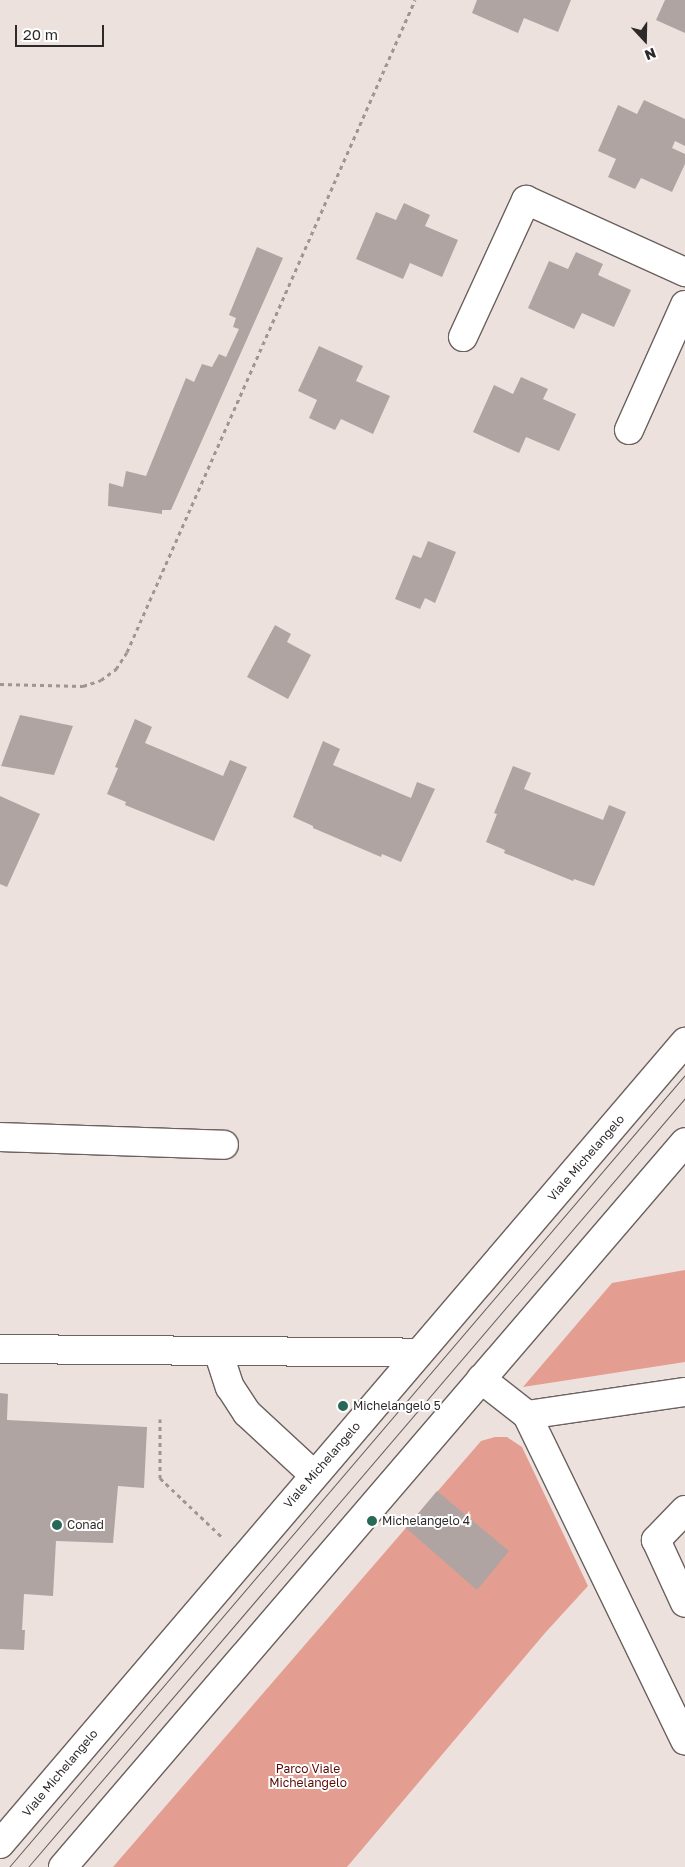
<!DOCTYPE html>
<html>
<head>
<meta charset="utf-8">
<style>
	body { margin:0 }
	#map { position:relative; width:685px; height:1867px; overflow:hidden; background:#ede1de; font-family:"Golos Text",sans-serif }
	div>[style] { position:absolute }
	.green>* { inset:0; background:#e49d91 }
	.building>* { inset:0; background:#afa4a2 }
	.path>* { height:3px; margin-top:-1.5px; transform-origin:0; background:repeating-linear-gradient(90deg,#9e9693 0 4px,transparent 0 8px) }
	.roads { filter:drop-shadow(1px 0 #6b615f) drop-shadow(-1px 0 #6b615f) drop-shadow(0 1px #6b615f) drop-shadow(0 -1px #6b615f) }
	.minor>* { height:28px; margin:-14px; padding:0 14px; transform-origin:14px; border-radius:14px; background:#fff }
	.tram>* { height:1px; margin:-0.5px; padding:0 0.5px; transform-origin:0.5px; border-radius:0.5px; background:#645e5d }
	.dots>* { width:14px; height:14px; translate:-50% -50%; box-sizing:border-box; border:2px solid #fff; border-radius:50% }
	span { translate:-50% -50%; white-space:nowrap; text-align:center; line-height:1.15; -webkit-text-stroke:4px #fff; paint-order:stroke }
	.street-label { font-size:12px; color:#2e2a29 }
	.poi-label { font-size:12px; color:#2e2a29 }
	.left { translate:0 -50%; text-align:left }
	.park-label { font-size:12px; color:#5b0803 }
	.north { position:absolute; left:620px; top:15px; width:50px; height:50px; -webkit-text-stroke:4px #fff; paint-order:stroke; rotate:159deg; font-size:14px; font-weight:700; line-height:20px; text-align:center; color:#2e2a29 }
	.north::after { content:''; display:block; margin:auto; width:18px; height:22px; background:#2e2a29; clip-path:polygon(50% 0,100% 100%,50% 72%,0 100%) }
	.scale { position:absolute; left:15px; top:25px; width:89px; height:22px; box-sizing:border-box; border:2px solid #2e2a29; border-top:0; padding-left:6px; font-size:15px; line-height:18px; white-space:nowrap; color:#2e2a29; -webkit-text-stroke:4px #fff; paint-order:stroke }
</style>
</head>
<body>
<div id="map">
	<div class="green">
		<div style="clip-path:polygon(685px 1270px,685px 1362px,523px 1387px,612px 1283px)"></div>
		<div style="clip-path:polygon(495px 1437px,507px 1437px,522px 1447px,588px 1586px,545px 1633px,347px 1867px,113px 1867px,481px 1441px)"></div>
	</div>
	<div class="building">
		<div style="clip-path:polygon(477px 0,571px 0,558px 32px,524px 18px,518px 33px,472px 13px)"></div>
		<div style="clip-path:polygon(665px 0,685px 0,685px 33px,656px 20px)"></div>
		<div style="clip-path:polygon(644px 100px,685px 119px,685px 146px,675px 141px,672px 148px,685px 154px,685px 164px,672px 192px,641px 178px,635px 189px,608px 177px,616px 159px,598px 151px,618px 105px,637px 114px)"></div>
		<div style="clip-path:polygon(404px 203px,430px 215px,425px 226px,458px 240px,442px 277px,410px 263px,403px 279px,356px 259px,376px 212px,396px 220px)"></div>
		<div style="clip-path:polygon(257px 247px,283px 258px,171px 510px,162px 510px,162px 514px,108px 506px,109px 483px,123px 487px,126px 471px,146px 476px,186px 378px,194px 382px,202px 364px,212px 367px,219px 354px,226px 357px,239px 329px,233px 327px,236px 318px,229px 315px)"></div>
		<div style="clip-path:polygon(576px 252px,603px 264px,598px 275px,631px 290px,614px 327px,582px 313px,574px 329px,528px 308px,549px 261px,568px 269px)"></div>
		<div style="clip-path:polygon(319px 346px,363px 366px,356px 381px,390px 396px,373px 434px,341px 419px,335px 430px,309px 418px,317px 400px,298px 391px)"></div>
		<div style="clip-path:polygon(521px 377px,548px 389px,543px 399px,576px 414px,559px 451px,526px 437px,519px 453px,473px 432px,494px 385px,513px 394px)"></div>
		<div style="clip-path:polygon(428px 541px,456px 552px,435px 603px,425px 598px,420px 609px,395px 599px,413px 555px,421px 558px)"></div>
		<div style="clip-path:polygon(275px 625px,291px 634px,287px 642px,311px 655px,288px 699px,247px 677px)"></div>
		<div style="clip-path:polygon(20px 715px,73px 726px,54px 775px,1px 766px)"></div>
		<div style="clip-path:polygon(135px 719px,152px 727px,145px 743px,223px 776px,230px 760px,247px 767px,214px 841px,125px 805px,126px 802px,107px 794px,118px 768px,115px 767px)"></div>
		<div style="clip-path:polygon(323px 741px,340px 749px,333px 765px,411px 798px,417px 782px,435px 789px,401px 862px,382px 854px,381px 857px,313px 828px,313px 826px,293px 817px)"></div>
		<div style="clip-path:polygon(513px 766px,531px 773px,524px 789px,603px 820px,609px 805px,626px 812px,594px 886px,574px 879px,573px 881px,504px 853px,505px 850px,486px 842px,497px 814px,494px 813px)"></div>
		<div style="clip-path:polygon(0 796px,40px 814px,7px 887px,0 884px)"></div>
		<div style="clip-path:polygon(0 1393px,8px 1394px,7px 1420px,147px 1427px,144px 1488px,118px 1486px,113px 1543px,56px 1541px,53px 1596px,24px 1594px,22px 1630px,25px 1630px,24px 1650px,0 1649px)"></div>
		<div style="clip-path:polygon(437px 1491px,509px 1551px,477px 1590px,406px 1528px)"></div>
	</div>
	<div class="path">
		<div style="left:0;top:684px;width:83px;rotate:1.4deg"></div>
		<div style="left:83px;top:686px;width:19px;rotate:-18deg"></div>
		<div style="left:101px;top:680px;width:19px;rotate:-36deg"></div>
		<div style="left:116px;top:669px;width:20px;rotate:-57deg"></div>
		<div style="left:127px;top:652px;width:713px;rotate:-66.17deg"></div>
		<div style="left:160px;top:1419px;width:59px;rotate:90deg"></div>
		<div style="left:160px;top:1478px;width:87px;rotate:43.6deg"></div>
	</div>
	<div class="roads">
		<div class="minor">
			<div style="left:463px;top:337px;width:151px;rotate:-65.3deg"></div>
			<div style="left:526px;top:200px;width:175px;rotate:24.4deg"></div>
			<div style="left:629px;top:430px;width:137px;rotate:-65.9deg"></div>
			<div style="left:0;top:1137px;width:224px;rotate:2deg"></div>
			<div style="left:0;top:1349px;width:418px;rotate:0.5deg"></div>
			<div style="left:218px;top:1351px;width:38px;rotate:72deg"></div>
			<div style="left:230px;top:1387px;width:31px;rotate:57deg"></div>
			<div style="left:247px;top:1413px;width:91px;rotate:42.8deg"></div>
			<div style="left:481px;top:1379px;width:58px;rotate:38deg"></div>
			<div style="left:527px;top:1415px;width:362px;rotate:64.1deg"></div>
			<div style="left:527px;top:1415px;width:160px;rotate:-8.3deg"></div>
			<div style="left:685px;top:1510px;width:42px;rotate:134deg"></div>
			<div style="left:656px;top:1540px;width:69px;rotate:65.3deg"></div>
			<div style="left:0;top:1844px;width:1055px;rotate:-49.5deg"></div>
			<div style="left:63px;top:1867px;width:955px;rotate:-49.37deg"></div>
		</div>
	</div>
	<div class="tram">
		<div style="left:9px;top:1867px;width:1041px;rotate:-49.52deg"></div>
		<div style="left:28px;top:1867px;width:1011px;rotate:-49.49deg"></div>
	</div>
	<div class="dots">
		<div style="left:343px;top:1406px;background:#276857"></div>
		<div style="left:372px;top:1521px;background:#276857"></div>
		<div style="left:57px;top:1525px;background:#276857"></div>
	</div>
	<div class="street-label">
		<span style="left:586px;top:1158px;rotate:-49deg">Viale Michelangelo</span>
		<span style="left:322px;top:1465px;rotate:-49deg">Viale Michelangelo</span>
		<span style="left:60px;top:1773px;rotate:-50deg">Viale Michelangelo</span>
	</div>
	<div class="poi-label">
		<span class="left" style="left:353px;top:1406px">Michelangelo 5</span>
		<span class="left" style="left:382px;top:1521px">Michelangelo 4</span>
		<span class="left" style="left:67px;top:1525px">Conad</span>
	</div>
	<div class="park-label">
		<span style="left:308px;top:1776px">Parco Viale<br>Michelangelo</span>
	</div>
	<div class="north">N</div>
	<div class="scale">20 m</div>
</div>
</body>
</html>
